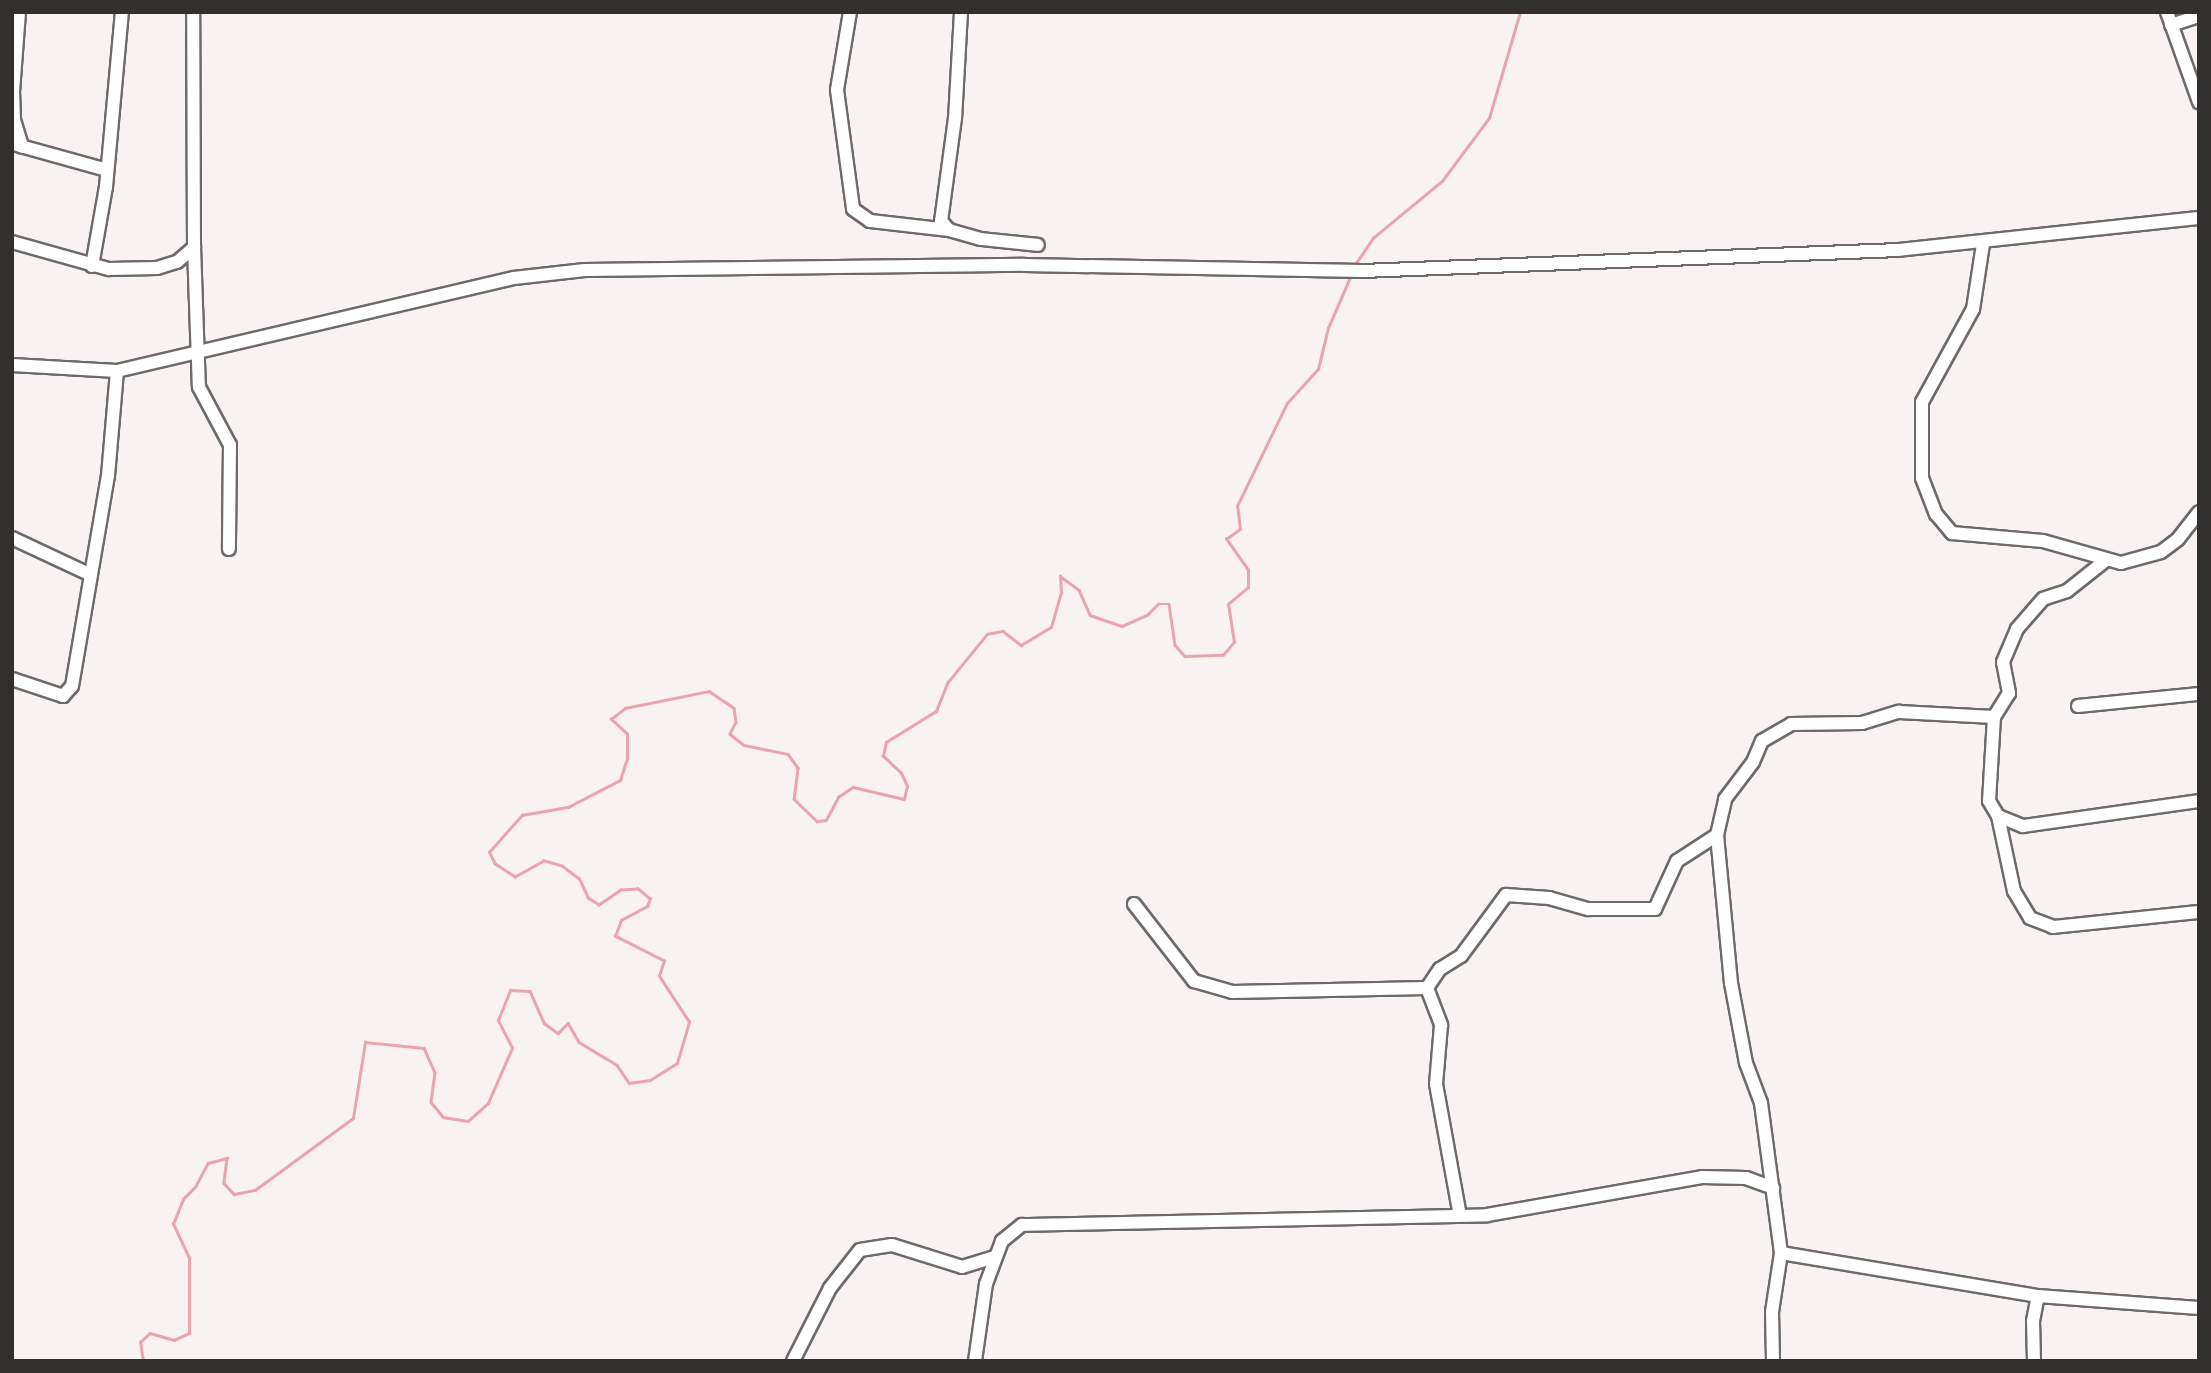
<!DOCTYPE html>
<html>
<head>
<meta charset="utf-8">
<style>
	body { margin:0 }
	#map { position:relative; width:2211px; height:1373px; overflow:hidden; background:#f9f2f3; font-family:"Titillium Web",sans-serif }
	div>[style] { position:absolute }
	.stream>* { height:2.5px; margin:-1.25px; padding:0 1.25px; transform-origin:1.25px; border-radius:1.25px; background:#eaa3af }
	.roads { filter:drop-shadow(2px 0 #6f6a6a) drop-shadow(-2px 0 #6f6a6a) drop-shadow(0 2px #6f6a6a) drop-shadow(0 -2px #6f6a6a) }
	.minor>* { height:12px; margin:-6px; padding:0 6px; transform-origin:6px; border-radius:6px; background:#fff }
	span { translate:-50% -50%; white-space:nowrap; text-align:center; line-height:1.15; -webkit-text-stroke:7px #fff; paint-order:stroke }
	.frame { position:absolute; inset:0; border:14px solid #322f2f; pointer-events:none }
</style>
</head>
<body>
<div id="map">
	<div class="stream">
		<div style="left:1354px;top:266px;width:34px;rotate:-56deg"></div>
		<div style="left:1373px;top:238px;width:89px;rotate:-39.6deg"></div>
		<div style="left:1442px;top:181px;width:79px;rotate:-53.3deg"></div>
		<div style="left:1489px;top:118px;width:110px;rotate:-73.7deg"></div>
		<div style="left:143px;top:1361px;width:19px;rotate:-99deg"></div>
		<div style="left:140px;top:1342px;width:13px;rotate:-42deg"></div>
		<div style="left:150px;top:1333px;width:25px;rotate:16deg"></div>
		<div style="left:174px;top:1340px;width:17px;rotate:-25deg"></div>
		<div style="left:189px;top:1333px;width:75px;rotate:-90deg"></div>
		<div style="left:189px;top:1258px;width:38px;rotate:-115deg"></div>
		<div style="left:173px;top:1224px;width:27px;rotate:-68deg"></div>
		<div style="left:183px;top:1199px;width:17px;rotate:-45deg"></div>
		<div style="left:195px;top:1187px;width:27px;rotate:-62deg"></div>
		<div style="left:208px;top:1163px;width:20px;rotate:-15deg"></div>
		<div style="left:227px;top:1158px;width:25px;rotate:97deg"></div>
		<div style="left:224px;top:1183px;width:15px;rotate:48deg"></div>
		<div style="left:234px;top:1194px;width:21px;rotate:-11deg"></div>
		<div style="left:255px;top:1190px;width:122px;rotate:-36.3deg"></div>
		<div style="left:353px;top:1118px;width:77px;rotate:-81deg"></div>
		<div style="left:365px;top:1042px;width:59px;rotate:5.8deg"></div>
		<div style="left:424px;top:1048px;width:27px;rotate:66deg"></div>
		<div style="left:435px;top:1073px;width:29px;rotate:98deg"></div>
		<div style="left:431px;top:1102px;width:19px;rotate:51deg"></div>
		<div style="left:443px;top:1117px;width:25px;rotate:9deg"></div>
		<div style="left:468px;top:1121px;width:27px;rotate:-42deg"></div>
		<div style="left:488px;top:1103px;width:60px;rotate:-66.4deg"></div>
		<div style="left:512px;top:1048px;width:31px;rotate:-117deg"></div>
		<div style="left:498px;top:1020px;width:32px;rotate:-68deg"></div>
		<div style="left:510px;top:990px;width:20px;rotate:3deg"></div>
		<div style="left:530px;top:991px;width:35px;rotate:66deg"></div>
		<div style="left:544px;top:1023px;width:17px;rotate:36deg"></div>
		<div style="left:558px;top:1033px;width:14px;rotate:-45deg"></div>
		<div style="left:568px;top:1023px;width:22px;rotate:60deg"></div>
		<div style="left:579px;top:1042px;width:44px;rotate:31.2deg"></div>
		<div style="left:617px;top:1065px;width:22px;rotate:56deg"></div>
		<div style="left:629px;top:1083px;width:21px;rotate:-8deg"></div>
		<div style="left:650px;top:1080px;width:32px;rotate:-32deg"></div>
		<div style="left:677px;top:1063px;width:43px;rotate:-73.7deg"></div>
		<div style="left:689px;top:1022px;width:55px;rotate:-123.1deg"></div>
		<div style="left:659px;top:976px;width:16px;rotate:-72deg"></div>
		<div style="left:664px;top:961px;width:55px;rotate:-153deg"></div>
		<div style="left:615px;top:936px;width:17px;rotate:-69deg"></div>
		<div style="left:621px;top:920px;width:30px;rotate:-28deg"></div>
		<div style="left:647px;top:906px;width:8px;rotate:-67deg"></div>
		<div style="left:650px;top:899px;width:16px;rotate:-140deg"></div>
		<div style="left:638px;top:889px;width:17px;rotate:177deg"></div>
		<div style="left:621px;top:890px;width:27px;rotate:146deg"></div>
		<div style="left:599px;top:905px;width:13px;rotate:-148deg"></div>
		<div style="left:588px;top:898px;width:21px;rotate:-115deg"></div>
		<div style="left:579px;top:879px;width:21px;rotate:-143deg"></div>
		<div style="left:562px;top:866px;width:19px;rotate:-164deg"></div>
		<div style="left:544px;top:861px;width:33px;rotate:151deg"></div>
		<div style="left:515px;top:877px;width:24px;rotate:-147deg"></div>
		<div style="left:495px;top:864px;width:13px;rotate:-117deg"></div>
		<div style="left:489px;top:852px;width:50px;rotate:-48.3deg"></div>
		<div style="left:522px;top:815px;width:47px;rotate:-9.9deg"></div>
		<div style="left:568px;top:807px;width:59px;rotate:-27.4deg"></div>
		<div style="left:620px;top:780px;width:22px;rotate:-72deg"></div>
		<div style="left:627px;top:759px;width:25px;rotate:-90deg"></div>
		<div style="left:627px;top:734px;width:22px;rotate:-137deg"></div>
		<div style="left:611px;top:719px;width:18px;rotate:-38deg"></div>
		<div style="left:625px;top:708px;width:86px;rotate:-11.4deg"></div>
		<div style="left:709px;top:691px;width:30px;rotate:34deg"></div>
		<div style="left:734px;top:708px;width:14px;rotate:82deg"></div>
		<div style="left:736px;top:722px;width:13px;rotate:117deg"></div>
		<div style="left:730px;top:734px;width:18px;rotate:38deg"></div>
		<div style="left:744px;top:745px;width:45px;rotate:11.6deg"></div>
		<div style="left:788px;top:754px;width:17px;rotate:54deg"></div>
		<div style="left:798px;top:768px;width:31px;rotate:97deg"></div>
		<div style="left:794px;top:799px;width:32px;rotate:44deg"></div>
		<div style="left:817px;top:821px;width:9px;rotate:-6deg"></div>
		<div style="left:826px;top:820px;width:26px;rotate:-62deg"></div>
		<div style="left:838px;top:797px;width:18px;rotate:-34deg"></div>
		<div style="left:853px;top:787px;width:52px;rotate:13.2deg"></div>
		<div style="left:904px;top:799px;width:13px;rotate:-77deg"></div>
		<div style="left:907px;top:786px;width:14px;rotate:-115deg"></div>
		<div style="left:901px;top:773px;width:25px;rotate:-137deg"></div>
		<div style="left:883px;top:756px;width:14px;rotate:-78deg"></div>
		<div style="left:886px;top:742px;width:59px;rotate:-31.8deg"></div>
		<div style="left:936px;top:711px;width:31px;rotate:-68deg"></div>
		<div style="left:948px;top:682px;width:62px;rotate:-50.9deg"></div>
		<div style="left:987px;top:634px;width:16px;rotate:-11deg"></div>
		<div style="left:1003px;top:631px;width:23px;rotate:38deg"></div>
		<div style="left:1021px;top:645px;width:35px;rotate:-31deg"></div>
		<div style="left:1051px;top:627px;width:35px;rotate:-74deg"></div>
		<div style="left:1061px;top:593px;width:17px;rotate:-93deg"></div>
		<div style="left:1060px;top:576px;width:24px;rotate:36deg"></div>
		<div style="left:1079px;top:590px;width:27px;rotate:66deg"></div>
		<div style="left:1090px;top:615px;width:34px;rotate:19deg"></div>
		<div style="left:1122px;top:626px;width:27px;rotate:-24deg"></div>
		<div style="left:1147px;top:615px;width:16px;rotate:-45deg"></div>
		<div style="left:1158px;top:604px;width:11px"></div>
		<div style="left:1169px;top:604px;width:41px;rotate:81.7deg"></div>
		<div style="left:1175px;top:645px;width:15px;rotate:48deg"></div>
		<div style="left:1185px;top:656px;width:38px;rotate:-2deg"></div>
		<div style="left:1223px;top:655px;width:17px;rotate:-50deg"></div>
		<div style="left:1234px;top:642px;width:38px;rotate:-99deg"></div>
		<div style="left:1228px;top:604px;width:26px;rotate:-40deg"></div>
		<div style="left:1248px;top:587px;width:17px;rotate:-90deg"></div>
		<div style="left:1248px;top:570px;width:38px;rotate:-125deg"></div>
		<div style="left:1226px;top:539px;width:17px;rotate:-36deg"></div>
		<div style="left:1240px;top:529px;width:23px;rotate:-97deg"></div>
		<div style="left:1237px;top:506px;width:114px;rotate:-64.1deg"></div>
		<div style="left:1287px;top:403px;width:46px;rotate:-47.6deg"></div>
		<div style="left:1318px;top:369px;width:42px;rotate:-76.3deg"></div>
		<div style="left:1328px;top:328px;width:58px;rotate:-66.5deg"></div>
	</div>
	<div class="roads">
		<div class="minor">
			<div style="left:19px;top:12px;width:79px;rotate:94.3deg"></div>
			<div style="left:13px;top:91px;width:29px;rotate:88deg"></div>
			<div style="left:14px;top:120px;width:28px;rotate:73deg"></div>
			<div style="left:850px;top:12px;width:79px;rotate:99.5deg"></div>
			<div style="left:837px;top:90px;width:120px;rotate:82.3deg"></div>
			<div style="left:853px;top:209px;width:21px;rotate:35deg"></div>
			<div style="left:870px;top:221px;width:80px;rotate:6.5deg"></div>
			<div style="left:961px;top:12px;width:106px;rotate:93.2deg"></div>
			<div style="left:955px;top:118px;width:104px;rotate:97.7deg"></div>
			<div style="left:941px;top:221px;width:12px;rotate:48deg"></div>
			<div style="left:949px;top:230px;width:33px;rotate:16deg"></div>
			<div style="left:981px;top:239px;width:57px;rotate:6deg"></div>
			<div style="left:2167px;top:12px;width:96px;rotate:70.4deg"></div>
			<div style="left:2171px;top:25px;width:29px;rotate:-18deg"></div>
			<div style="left:17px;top:145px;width:93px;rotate:15.5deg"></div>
			<div style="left:12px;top:242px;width:101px;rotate:15.6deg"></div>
			<div style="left:109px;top:269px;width:48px;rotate:-1.2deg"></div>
			<div style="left:157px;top:268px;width:21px;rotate:-17deg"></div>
			<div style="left:177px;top:262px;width:23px;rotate:-41deg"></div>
			<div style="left:194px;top:247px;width:235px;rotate:-90.2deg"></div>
			<div style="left:1983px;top:244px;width:66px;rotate:98.7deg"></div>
			<div style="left:1973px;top:309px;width:106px;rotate:118.7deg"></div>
			<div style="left:1922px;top:402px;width:76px;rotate:90deg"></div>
			<div style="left:1922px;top:478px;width:39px;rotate:69deg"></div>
			<div style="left:1936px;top:514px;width:25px;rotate:50deg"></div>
			<div style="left:1952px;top:533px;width:91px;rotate:5deg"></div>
			<div style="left:2043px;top:541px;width:81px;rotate:15.8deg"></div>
			<div style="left:2121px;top:563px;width:41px;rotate:-15.4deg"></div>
			<div style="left:2161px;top:552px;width:21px;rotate:-37deg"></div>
			<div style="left:2178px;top:539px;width:34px;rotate:-52deg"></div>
			<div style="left:194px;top:247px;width:140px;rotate:88deg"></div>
			<div style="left:199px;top:387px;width:66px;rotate:61.9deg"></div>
			<div style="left:230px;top:445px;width:104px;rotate:90.6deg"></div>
			<div style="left:92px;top:266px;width:80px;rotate:-80deg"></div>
			<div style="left:106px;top:187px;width:176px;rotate:-84.8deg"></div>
			<div style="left:12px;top:365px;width:105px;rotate:3.3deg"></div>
			<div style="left:117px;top:371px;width:408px;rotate:-13.2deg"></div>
			<div style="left:514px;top:278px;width:71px;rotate:-6.4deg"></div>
			<div style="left:585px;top:270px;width:439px;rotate:-0.7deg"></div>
			<div style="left:1024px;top:265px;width:338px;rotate:1deg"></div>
			<div style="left:1362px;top:271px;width:536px;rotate:-2.24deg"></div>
			<div style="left:1898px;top:250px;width:303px;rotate:-6.1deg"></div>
			<div style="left:12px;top:538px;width:87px;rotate:25.1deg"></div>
			<div style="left:2106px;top:560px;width:50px;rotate:141.5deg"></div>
			<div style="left:2067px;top:591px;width:25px;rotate:162deg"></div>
			<div style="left:2043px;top:599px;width:40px;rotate:131deg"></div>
			<div style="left:2017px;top:629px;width:36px;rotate:113deg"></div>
			<div style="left:2003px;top:662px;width:32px;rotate:79deg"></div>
			<div style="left:2009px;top:693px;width:28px;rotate:122deg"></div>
			<div style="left:1994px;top:717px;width:84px;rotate:93.4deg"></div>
			<div style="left:1989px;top:801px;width:17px;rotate:59deg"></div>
			<div style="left:1998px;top:816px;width:77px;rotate:78deg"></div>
			<div style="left:2014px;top:891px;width:31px;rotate:59deg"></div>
			<div style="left:2030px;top:918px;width:25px;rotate:21deg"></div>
			<div style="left:2053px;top:927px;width:147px;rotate:-5.9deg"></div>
			<div style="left:12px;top:679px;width:54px;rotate:18.4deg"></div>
			<div style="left:63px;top:696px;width:13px;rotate:-48deg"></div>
			<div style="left:72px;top:686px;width:213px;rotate:-80.3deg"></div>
			<div style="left:108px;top:476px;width:105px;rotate:-85.1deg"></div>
			<div style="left:2078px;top:706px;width:122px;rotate:-5.7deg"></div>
			<div style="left:1998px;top:816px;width:27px;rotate:22deg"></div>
			<div style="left:2023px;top:826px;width:178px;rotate:-8.1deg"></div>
			<div style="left:1717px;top:835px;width:149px;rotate:84.6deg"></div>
			<div style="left:1731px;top:983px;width:81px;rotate:79.4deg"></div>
			<div style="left:1746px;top:1063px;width:43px;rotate:69.4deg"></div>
			<div style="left:1761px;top:1103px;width:151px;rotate:82.4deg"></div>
			<div style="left:1781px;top:1253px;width:60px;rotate:98.7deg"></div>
			<div style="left:1772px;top:1312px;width:49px;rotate:88.8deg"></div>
			<div style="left:1134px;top:904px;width:98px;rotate:52.1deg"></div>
			<div style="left:1194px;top:981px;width:40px;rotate:16deg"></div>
			<div style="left:1232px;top:992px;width:195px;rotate:-1.2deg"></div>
			<div style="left:1427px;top:988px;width:23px;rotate:-56deg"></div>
			<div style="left:1440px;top:969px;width:25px;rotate:-32deg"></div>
			<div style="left:1461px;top:956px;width:76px;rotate:-53.6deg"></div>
			<div style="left:1506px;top:895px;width:43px;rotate:4deg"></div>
			<div style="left:1549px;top:898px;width:41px;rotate:15.8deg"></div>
			<div style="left:1588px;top:909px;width:67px"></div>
			<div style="left:1655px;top:909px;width:53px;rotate:-65.4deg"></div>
			<div style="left:1677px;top:861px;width:48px;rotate:-33deg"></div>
			<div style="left:1717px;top:835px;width:37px;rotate:-77deg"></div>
			<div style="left:1725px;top:799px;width:46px;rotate:-52.9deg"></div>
			<div style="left:1753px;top:762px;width:23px;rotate:-67deg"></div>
			<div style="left:1762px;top:741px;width:34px;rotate:-30deg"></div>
			<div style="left:1791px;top:724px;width:71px;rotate:-0.8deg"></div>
			<div style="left:1862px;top:723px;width:39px;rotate:-17deg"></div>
			<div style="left:1899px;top:712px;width:95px;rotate:3deg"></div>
			<div style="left:1427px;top:988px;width:40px;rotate:69deg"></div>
			<div style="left:1441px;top:1025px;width:59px;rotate:94.8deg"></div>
			<div style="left:1436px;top:1084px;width:134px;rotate:79.7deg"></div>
			<div style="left:1781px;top:1253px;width:261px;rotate:9.5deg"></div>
			<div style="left:2038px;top:1296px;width:161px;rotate:4.3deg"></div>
			<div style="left:793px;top:1361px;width:82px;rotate:-63.1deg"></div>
			<div style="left:830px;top:1288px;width:48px;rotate:-51.7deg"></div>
			<div style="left:860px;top:1250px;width:32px;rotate:-9deg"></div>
			<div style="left:892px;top:1245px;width:73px;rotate:17.4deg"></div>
			<div style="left:962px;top:1267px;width:34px;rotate:-17deg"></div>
			<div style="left:975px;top:1361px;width:78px;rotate:-81.9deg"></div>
			<div style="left:986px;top:1284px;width:46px;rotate:-69.6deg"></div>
			<div style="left:1002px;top:1241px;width:26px;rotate:-39deg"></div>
			<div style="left:1022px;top:1225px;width:465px;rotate:-1.2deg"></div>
			<div style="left:1487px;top:1215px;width:218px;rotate:-10deg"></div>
			<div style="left:1702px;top:1177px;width:44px;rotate:1.3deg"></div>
			<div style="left:1746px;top:1178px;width:29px;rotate:20deg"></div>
			<div style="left:2034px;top:1361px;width:40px;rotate:-91.4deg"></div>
			<div style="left:2033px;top:1321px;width:25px;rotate:-79deg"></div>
		</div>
	</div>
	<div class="frame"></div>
</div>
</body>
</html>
